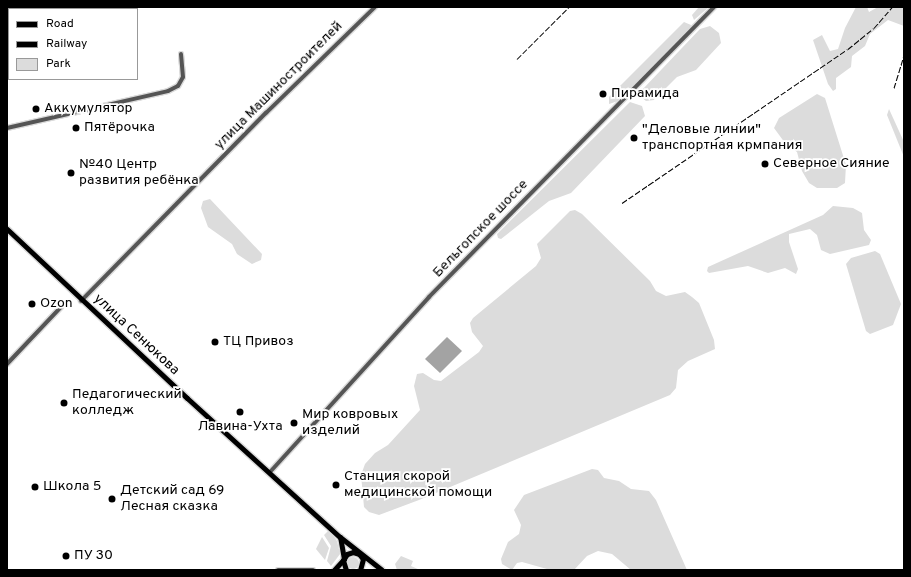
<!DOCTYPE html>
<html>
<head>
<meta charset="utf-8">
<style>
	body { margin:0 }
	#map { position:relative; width:911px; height:577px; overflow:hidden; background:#fff; font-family:Overpass,sans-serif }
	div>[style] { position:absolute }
	.green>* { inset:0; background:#dcdcdc }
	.round { border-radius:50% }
	.water>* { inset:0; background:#a3a3a3 }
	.roads { filter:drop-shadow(1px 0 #dbdbdb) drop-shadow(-1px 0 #dbdbdb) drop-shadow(0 1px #dbdbdb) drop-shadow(0 -1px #dbdbdb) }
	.minor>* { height:4px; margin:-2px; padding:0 2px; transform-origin:2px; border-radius:2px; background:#555 }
	.major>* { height:5px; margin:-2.5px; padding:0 2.5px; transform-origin:2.5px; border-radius:2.5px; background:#000 }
	.rail>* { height:1px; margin-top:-0.5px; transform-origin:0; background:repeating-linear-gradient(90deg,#000 0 6px,transparent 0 8px) }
	.dots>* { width:11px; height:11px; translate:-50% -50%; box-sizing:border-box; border:2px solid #fff; border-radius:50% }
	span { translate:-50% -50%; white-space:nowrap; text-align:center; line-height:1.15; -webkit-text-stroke:3.5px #fff; paint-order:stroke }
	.street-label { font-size:14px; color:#000 }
	.poi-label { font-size:14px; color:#000 }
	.left { translate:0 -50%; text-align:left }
	.frame { position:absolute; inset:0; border:8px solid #000; pointer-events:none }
	.legend { position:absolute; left:8px; top:8px; width:130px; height:72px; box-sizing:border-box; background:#fff; border:1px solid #999; margin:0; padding:5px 7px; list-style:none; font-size:12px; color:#000 }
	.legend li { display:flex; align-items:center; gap:8px; height:20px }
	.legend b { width:20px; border:1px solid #999 }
</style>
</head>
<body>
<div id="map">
	<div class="green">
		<div style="clip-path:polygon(699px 7px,709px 7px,694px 20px,692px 15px)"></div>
		<div style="clip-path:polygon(856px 7px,867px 7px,869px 12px,878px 7px,904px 7px,904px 26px,888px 20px,870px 34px,865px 46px,852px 56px,851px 67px,836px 78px,836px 89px,833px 91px,828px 84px,813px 40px,822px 35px,830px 51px,838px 49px,845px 28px)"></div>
		<div style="clip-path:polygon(684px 22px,691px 25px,689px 30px,618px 101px,609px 104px,609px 97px)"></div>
		<div style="clip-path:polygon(710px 26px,719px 33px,721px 43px,696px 70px,677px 77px,654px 100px,646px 101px,641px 97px,642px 90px,700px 29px)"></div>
		<div style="clip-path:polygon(817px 94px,825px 98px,846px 165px,845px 183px,837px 188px,817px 188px,809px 183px,802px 171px,797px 152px,785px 143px,774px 128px,779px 118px)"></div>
		<div style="clip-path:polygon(630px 102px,642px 106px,645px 116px,571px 193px,549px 201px,501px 239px,498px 238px,497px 234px)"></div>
		<div style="clip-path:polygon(889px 109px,904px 142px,904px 157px,887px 115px)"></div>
		<div style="clip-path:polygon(210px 199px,262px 254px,261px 260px,252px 264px,237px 254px,232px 244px,208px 227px,201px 208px,203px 201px)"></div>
		<div style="clip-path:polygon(833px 206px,853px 208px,862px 213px,864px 230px,871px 240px,869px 245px,830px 254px,821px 250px,817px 235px,810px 229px,789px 234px,789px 242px,798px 269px,796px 274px,785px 268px,768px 273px,748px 266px,709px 273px,707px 271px,708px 267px,823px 215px)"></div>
		<div style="clip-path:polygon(575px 210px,582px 214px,650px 281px,656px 291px,666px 296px,685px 292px,692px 297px,699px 303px,714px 340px,715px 349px,688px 361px,678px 370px,676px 388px,670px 395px,419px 500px,379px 515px,369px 512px,364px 507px,361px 475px,365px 464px,375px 453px,388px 445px,420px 410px,414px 386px,417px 374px,423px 373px,434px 380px,441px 381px,479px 352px,483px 346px,472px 332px,470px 323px,473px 318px,536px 266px,541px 258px,537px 244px,570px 211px)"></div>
		<div style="clip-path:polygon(875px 251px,880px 254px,901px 304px,893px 325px,870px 334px,866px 331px,846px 264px,851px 258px)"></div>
		<div style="clip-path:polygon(592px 469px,598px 470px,604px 478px,619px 481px,631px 489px,649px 491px,656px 500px,687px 570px,631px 570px,612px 554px,598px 551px,587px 556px,574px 570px,547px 569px,522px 562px,517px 563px,512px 570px,502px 564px,501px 559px,508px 542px,519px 534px,521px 525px,514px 510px,524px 495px)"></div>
		<div style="clip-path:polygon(329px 530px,337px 541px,340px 554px,331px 566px,327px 561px,331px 546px,324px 535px)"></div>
		<div style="clip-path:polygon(322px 537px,329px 548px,325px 560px,316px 549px)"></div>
		<div style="clip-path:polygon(401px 556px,413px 561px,411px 566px,420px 570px,397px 570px,395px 564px)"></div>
		<div class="round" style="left:347px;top:557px;width:12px;height:12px"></div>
	</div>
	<div class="water">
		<div style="clip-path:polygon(447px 337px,462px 351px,440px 373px,425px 359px)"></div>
	</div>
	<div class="roads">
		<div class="minor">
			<div style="left:7px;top:128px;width:165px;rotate:-12.9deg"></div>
			<div style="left:168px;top:91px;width:11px;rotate:-27deg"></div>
			<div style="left:178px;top:86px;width:10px;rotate:-61deg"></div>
			<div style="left:183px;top:77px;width:23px;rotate:-95deg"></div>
			<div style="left:81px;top:301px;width:264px;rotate:-45.5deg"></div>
			<div style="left:266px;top:113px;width:152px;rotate:-44.2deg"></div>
			<div style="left:7px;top:364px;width:80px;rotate:-46.5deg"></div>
			<div style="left:270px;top:472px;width:236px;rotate:-47.7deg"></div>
			<div style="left:429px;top:297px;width:407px;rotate:-45.5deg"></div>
			<div style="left:278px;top:570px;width:35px"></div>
		</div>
		<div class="major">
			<div style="left:7px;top:229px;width:247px;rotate:43.2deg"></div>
			<div style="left:187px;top:398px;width:207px;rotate:42.3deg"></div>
			<div style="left:340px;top:537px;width:53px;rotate:38.2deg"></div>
			<div style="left:334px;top:570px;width:15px;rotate:-48deg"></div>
			<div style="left:344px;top:559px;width:22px;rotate:-100deg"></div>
			<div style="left:346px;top:570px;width:10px;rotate:-107deg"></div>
			<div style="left:343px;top:560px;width:7px;rotate:-56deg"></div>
			<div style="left:347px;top:554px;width:6px;rotate:-18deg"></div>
			<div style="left:353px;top:552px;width:6px;rotate:18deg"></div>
			<div style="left:359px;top:554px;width:6px;rotate:51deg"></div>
			<div style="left:363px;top:559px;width:11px;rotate:105deg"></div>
		</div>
	</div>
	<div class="rail">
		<div style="left:517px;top:59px;width:74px;rotate:-45deg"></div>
		<div style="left:894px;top:88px;width:34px;rotate:-73deg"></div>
		<div style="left:622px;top:203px;width:273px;rotate:-34.3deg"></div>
		<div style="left:848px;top:49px;width:33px;rotate:-39deg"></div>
		<div style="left:874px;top:28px;width:28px;rotate:-49deg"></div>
	</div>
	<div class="dots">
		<div style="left:603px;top:94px;background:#000"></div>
		<div style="left:36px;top:109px;background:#000"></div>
		<div style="left:76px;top:128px;background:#000"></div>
		<div style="left:634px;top:138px;background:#000"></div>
		<div style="left:765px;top:164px;background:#000"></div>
		<div style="left:71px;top:173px;background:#000"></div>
		<div style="left:32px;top:304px;background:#000"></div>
		<div style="left:215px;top:342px;background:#000"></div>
		<div style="left:64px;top:403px;background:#000"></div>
		<div style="left:240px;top:412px;background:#000"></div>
		<div style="left:294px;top:423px;background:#000"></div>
		<div style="left:336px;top:485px;background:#000"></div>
		<div style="left:35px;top:487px;background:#000"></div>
		<div style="left:112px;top:499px;background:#000"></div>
		<div style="left:66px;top:556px;background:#000"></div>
	</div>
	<div class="street-label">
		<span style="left:279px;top:86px;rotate:-45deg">улица Машиностроителей</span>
		<span style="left:481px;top:229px;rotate:-46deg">Бельгопское шоссе</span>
		<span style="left:136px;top:335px;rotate:43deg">улица Сенюкова</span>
	</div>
	<div class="poi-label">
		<span class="left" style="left:611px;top:94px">Пирамида</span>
		<span class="left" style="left:44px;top:109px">Аккумулятор</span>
		<span class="left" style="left:84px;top:128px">Пятёрочка</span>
		<span class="left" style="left:642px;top:138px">"Деловые линии"<br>транспортная крмпания</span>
		<span class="left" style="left:773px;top:164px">Северное Сияние</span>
		<span class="left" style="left:79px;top:173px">№40 Центр<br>развития ребёнка</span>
		<span class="left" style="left:40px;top:304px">Ozon</span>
		<span class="left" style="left:223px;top:342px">ТЦ Привоз</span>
		<span class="left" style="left:72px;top:403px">Педагогический<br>колледж</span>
		<span class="left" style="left:302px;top:423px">Мир ковровых<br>изделий</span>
		<span style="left:240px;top:427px">Лавина-Ухта</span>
		<span class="left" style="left:344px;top:485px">Станция скорой<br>медицинской помощи</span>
		<span class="left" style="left:43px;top:487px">Школа 5</span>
		<span class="left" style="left:120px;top:499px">Детский сад 69<br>Лесная сказка</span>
		<span class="left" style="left:74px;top:556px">ПУ 30</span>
	</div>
	<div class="frame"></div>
	<ul class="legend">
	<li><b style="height:5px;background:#000"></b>Road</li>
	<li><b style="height:5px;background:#000"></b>Railway</li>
	<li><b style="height:11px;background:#dcdcdc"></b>Park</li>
	</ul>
</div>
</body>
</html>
